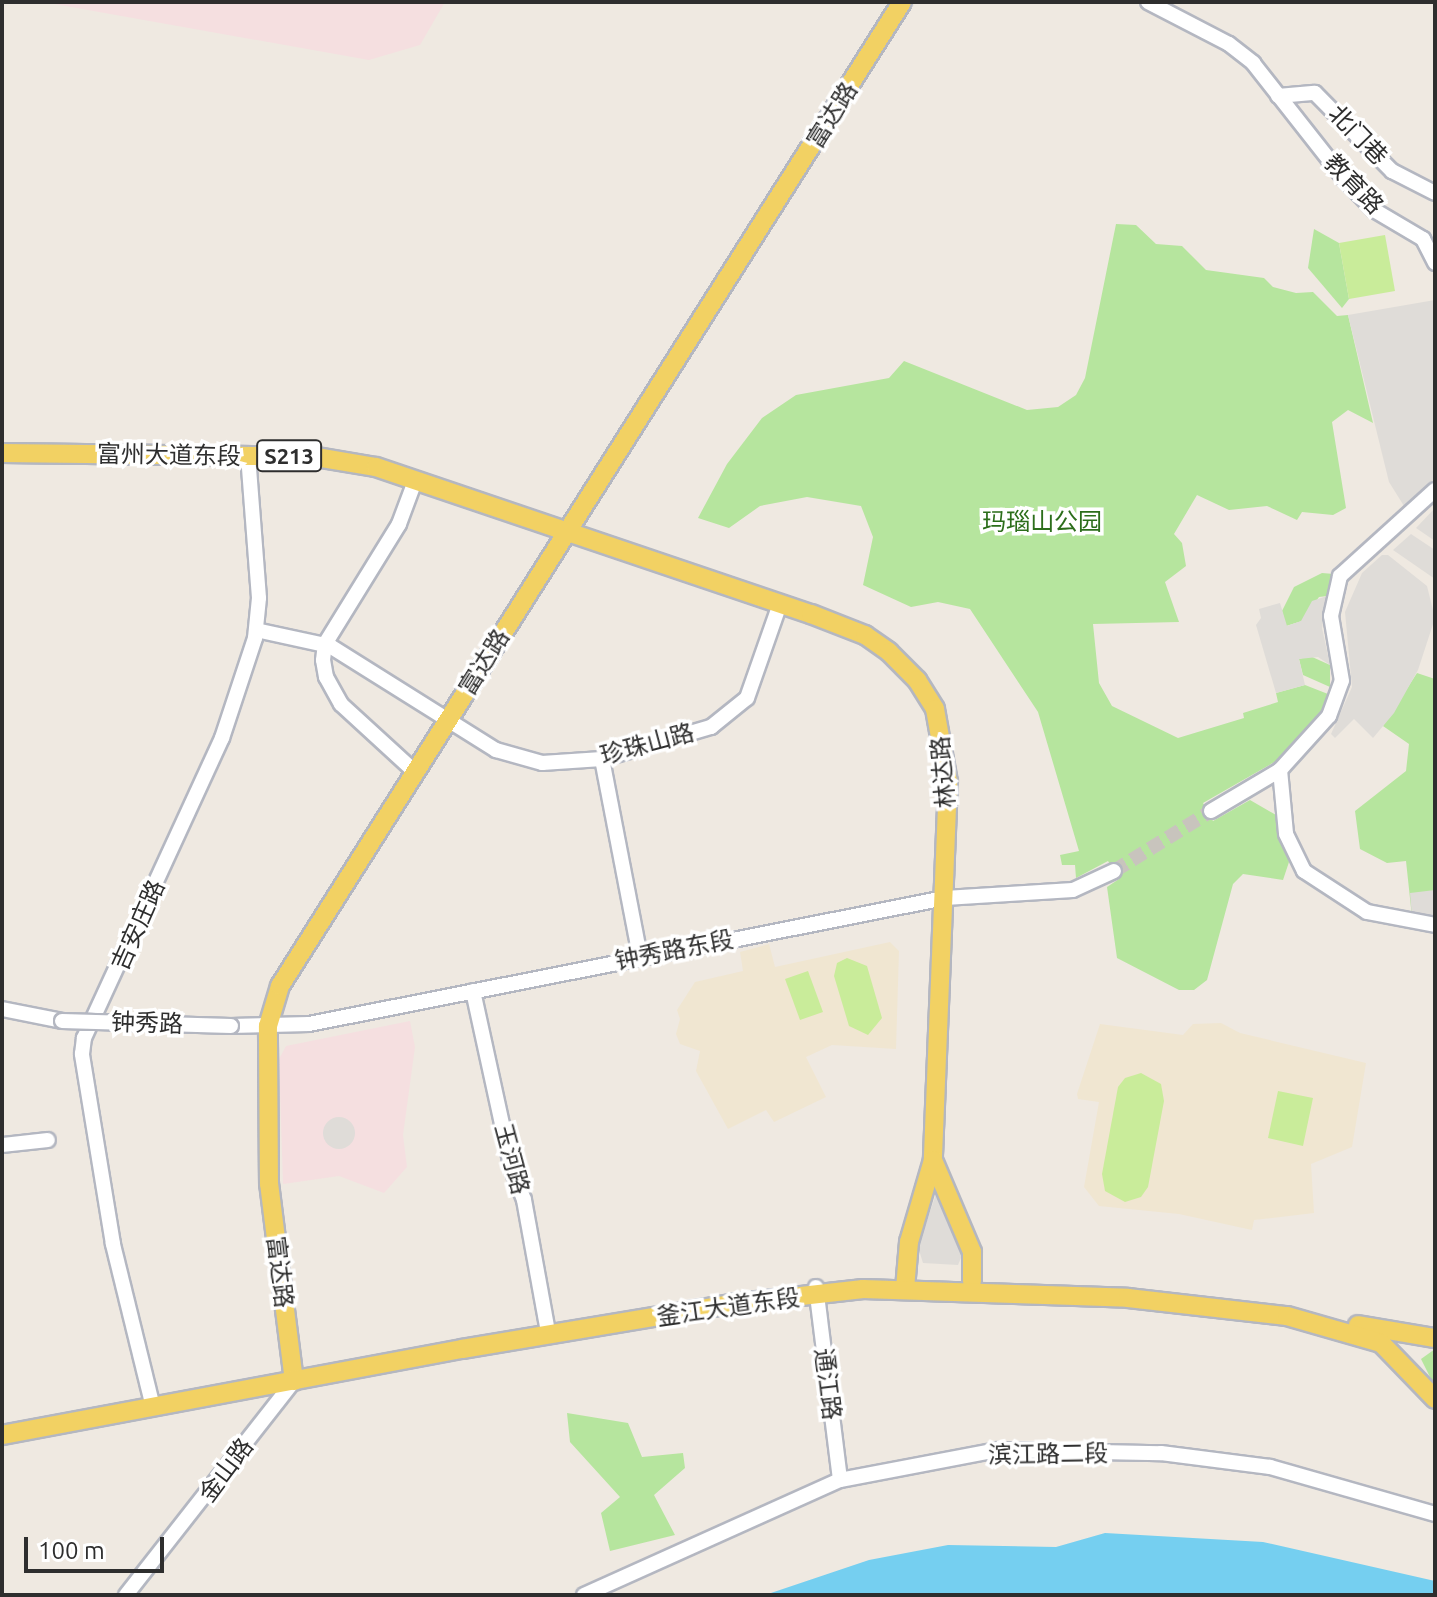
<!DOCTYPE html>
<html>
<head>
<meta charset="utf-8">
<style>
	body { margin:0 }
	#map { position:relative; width:1437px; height:1597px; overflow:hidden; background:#efe9e1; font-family:Ubuntu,"Noto Sans SC",sans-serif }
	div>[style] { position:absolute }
	.education>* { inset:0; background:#f0e6d1 }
	.medical>* { inset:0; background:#f5dfe0 }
	.green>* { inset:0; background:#b6e59e }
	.pitch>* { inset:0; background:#c9ec9a }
	.plaza>* { inset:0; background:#dfdcd8 }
	.round { border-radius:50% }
	.water>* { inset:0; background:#75cff0 }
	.minor-tunnel>* { height:14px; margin-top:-7px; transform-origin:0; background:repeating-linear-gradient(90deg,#c8c4bd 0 14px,transparent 0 21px) }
	.roads { filter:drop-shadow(2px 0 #b4b7c1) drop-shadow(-2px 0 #b4b7c1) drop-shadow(0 2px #b4b7c1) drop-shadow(0 -2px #b4b7c1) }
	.minor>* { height:14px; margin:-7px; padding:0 7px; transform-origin:7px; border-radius:7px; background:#fff }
	.major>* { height:18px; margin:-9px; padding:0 9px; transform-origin:9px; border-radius:9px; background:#f2d163 }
	.bridges { filter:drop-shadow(2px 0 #b4b7c1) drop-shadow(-2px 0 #b4b7c1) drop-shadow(0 2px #b4b7c1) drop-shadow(0 -2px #b4b7c1) }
	.minor-bridge>* { height:14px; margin:-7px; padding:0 7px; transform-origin:7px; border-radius:7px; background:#fff }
	span { translate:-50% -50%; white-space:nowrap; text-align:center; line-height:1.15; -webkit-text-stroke:7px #fff; paint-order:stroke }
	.shield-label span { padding:2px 6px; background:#fff; border:2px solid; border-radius:6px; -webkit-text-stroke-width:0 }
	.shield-label { font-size:22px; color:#2e2e2e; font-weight:700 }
	.street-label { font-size:24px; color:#2e2e2e }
	.park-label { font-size:24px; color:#2c6e1b }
	.frame { position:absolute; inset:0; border:4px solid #2e2e2e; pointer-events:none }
	.scale { position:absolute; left:24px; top:1537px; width:140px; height:36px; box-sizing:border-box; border:4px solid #2e2e2e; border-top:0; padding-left:10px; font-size:24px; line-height:28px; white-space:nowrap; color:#2e2e2e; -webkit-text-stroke:6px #fff; paint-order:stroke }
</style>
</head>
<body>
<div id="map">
	<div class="education">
		<div style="clip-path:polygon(890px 942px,899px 951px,896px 1049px,832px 1045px,806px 1057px,826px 1097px,774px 1122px,766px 1110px,728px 1129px,696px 1071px,700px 1051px,680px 1044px,676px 1034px,680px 1019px,677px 1010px,695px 982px,743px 971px,740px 952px,769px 944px,775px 967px)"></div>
		<div style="clip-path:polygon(1221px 1023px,1240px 1033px,1366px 1063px,1352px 1147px,1311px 1164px,1314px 1213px,1254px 1220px,1252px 1230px,1179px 1214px,1099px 1206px,1084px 1187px,1099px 1102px,1078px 1099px,1077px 1094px,1100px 1024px,1183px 1035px,1193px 1024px)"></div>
	</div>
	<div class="medical">
		<div style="clip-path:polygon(43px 2px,445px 2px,420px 45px,369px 60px)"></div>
		<div style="clip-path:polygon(410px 1021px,415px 1047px,403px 1135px,407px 1167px,384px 1193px,339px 1176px,283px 1184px,279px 1059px,286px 1046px)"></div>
	</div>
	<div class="green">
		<div style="clip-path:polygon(1116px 224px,1136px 225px,1156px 244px,1182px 246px,1206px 270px,1264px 278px,1273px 287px,1296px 293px,1313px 292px,1337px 316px,1348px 315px,1373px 423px,1348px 410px,1332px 422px,1346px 508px,1333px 515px,1302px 512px,1297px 520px,1267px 506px,1229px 510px,1197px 495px,1174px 534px,1182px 543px,1186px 566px,1165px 582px,1179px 622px,1093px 624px,1099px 683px,1112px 706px,1178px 738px,1244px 718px,1243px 713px,1278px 702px,1276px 693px,1305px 685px,1328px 694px,1317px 721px,1278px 760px,1203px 803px,1213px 821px,1250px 800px,1276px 815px,1289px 862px,1283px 880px,1243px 874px,1233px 884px,1207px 980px,1194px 990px,1179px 990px,1117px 958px,1107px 887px,1119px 879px,1108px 861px,1076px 878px,1075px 865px,1062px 865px,1060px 855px,1079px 851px,1038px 712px,970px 609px,938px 602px,911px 607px,863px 585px,873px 537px,861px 506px,807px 497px,760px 506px,729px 528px,698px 518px,727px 464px,762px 418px,796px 395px,889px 378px,904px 361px,1027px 410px,1058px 407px,1076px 395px,1085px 378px)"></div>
		<div style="clip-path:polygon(1314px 229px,1339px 243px,1349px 299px,1342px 308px,1308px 268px)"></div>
		<div style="clip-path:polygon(1322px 573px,1334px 574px,1327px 596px,1319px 597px,1302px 621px,1286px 626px,1282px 611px,1294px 587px)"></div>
		<div style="clip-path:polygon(1310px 656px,1330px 665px,1330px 687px,1303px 675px,1299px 659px)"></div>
		<div style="clip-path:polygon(1417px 673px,1435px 679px,1435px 918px,1412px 917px,1406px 861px,1387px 863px,1360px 849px,1355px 811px,1406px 771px,1409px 744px,1383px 726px)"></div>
		<div style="clip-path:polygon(1435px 1349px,1435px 1387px,1421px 1359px)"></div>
		<div style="clip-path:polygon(567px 1413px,628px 1423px,642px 1457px,683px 1453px,685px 1468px,654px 1495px,675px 1535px,610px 1551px,601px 1513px,620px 1497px,570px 1442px)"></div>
	</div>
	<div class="pitch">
		<div style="clip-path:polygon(1385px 235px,1395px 291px,1349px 299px,1339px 243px)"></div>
		<div style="clip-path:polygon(847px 958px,867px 966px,882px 1018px,868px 1035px,849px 1026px,834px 976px,837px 963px)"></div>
		<div style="clip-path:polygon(808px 971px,823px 1012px,800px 1020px,785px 979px)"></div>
		<div style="clip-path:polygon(1141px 1073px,1161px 1084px,1164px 1101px,1148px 1187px,1141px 1197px,1125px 1202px,1105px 1191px,1102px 1174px,1118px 1087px,1125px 1078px)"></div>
		<div style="clip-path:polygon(1278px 1091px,1313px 1098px,1303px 1146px,1268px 1138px)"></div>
	</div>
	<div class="plaza">
		<div style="clip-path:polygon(1435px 300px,1435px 478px,1404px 506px,1389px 482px,1348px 315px)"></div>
		<div style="clip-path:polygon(1435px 508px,1435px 541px,1416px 528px)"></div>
		<div style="clip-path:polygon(1411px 534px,1435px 550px,1435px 579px,1393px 550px)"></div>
		<div style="clip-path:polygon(1382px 555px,1388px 555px,1427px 586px,1435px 618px,1418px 670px,1394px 713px,1373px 738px,1354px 719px,1335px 738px,1331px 734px,1352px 687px,1345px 612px,1362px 573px)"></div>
		<div style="clip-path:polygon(1327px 596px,1322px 628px,1330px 665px,1318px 657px,1299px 659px,1305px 685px,1276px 693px,1256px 625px,1261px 618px,1259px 609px,1280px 603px,1287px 626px,1301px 621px,1312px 601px)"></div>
		<div style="clip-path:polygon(1435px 890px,1435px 918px,1412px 917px,1410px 893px)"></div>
		<div class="round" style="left:323px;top:1117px;width:32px;height:32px"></div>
		<div style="clip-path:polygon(937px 1191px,963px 1253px,958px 1265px,923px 1263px,918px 1247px)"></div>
	</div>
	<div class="water">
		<div style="clip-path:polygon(1105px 1533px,1263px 1542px,1435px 1581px,1435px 1595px,765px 1595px,869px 1560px,948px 1545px,1056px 1547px)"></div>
	</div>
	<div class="minor-tunnel">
		<div style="left:1114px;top:871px;width:114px;rotate:-31.7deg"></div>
	</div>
	<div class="roads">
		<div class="minor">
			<div style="left:1148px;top:2px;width:91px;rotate:27.4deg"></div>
			<div style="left:1229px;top:44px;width:31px;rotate:38deg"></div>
			<div style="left:1253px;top:63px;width:149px;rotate:51.8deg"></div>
			<div style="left:1345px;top:180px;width:42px;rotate:46deg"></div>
			<div style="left:1374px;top:210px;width:57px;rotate:30.6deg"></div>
			<div style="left:1423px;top:239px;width:27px;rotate:63deg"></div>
			<div style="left:1278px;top:96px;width:37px;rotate:-5deg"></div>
			<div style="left:1315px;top:93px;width:110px;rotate:45.4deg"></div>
			<div style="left:1392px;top:171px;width:48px;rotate:27.1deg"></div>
			<div style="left:256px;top:630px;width:76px;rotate:12.2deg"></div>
			<div style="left:330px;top:646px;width:196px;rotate:32.1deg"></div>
			<div style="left:496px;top:750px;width:48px;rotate:15.8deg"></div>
			<div style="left:542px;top:763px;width:60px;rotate:-3.8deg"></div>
			<div style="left:602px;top:759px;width:114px;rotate:-16.4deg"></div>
			<div style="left:711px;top:727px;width:46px;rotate:-38.9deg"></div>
			<div style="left:747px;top:698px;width:100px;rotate:-70.7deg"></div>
			<div style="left:602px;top:759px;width:201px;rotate:79.1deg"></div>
			<div style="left:1280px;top:770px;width:64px;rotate:84.6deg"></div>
			<div style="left:1286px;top:834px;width:41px;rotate:64.1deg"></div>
			<div style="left:1304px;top:871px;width:75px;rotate:33.1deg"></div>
			<div style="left:1367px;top:912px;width:69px;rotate:10.8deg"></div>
			<div style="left:414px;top:771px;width:99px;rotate:-137.5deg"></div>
			<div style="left:341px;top:704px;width:31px;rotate:-119deg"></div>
			<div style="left:326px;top:677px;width:17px;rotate:-100deg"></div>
			<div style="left:323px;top:660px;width:16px;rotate:-83deg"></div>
			<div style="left:325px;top:644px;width:141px;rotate:-58.3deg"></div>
			<div style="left:399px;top:524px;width:46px;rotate:-69.6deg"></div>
			<div style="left:1211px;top:811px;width:80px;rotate:-30.7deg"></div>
			<div style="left:1280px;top:770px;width:73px;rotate:-47.8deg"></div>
			<div style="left:1329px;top:716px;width:37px;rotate:-70deg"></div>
			<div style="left:1342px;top:681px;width:66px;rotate:-99.6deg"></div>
			<div style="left:1331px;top:616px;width:41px;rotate:-77.3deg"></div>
			<div style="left:1340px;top:576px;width:128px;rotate:-42.2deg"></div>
			<div style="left:473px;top:991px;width:183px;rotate:77.7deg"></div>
			<div style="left:512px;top:1170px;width:32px;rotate:68deg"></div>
			<div style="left:524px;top:1200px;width:129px;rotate:79.7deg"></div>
			<div style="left:2px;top:1009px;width:61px;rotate:11.3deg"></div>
			<div style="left:231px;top:1026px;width:78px;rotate:-1.5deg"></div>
			<div style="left:309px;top:1024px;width:648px;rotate:-11.21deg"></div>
			<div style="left:945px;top:898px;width:128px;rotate:-3.6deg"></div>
			<div style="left:1073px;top:890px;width:45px;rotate:-24.9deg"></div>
			<div style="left:2px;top:1145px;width:46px;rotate:-6.2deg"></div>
			<div style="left:816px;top:1287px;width:194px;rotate:82.9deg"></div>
			<div style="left:151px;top:1399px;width:160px;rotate:-103.8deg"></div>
			<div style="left:113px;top:1244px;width:193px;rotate:-99.3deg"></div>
			<div style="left:82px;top:1054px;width:16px;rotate:-83deg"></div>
			<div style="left:84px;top:1038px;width:330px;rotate:-65.3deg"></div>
			<div style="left:222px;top:738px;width:105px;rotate:-71.7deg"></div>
			<div style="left:255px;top:638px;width:40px;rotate:-84.3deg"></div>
			<div style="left:259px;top:598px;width:142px;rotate:-94.4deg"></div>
			<div style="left:126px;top:1595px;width:272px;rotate:-51.9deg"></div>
			<div style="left:584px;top:1595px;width:281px;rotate:-24.2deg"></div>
			<div style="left:840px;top:1480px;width:161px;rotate:-10.8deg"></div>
			<div style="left:998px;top:1450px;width:163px;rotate:1.1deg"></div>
			<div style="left:1161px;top:1453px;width:110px;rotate:7.3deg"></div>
			<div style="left:1270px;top:1467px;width:172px;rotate:15.9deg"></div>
		</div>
		<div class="major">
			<div style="left:2px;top:453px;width:314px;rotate:0.7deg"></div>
			<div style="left:316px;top:457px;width:61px;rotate:9.5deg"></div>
			<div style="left:376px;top:467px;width:459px;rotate:18.7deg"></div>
			<div style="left:811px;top:614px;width:58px;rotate:21.3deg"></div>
			<div style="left:865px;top:635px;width:29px;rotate:35deg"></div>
			<div style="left:889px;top:652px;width:40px;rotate:45deg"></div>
			<div style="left:917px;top:680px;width:34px;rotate:58deg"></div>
			<div style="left:935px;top:709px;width:74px;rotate:79.9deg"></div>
			<div style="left:948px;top:782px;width:378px;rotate:92.3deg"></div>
			<div style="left:933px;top:1160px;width:85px;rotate:106.3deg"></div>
			<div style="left:909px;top:1242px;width:47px;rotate:94.9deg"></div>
			<div style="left:933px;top:1160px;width:100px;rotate:67deg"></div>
			<div style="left:972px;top:1252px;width:29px;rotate:90deg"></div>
			<div style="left:1358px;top:1325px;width:78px;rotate:9.6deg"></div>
			<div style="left:294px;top:1381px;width:199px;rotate:-97.2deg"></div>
			<div style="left:269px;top:1184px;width:158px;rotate:-90.4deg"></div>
			<div style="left:268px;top:1026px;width:42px;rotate:-73.3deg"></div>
			<div style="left:280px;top:986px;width:1164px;rotate:-57.7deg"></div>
			<div style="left:2px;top:1435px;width:468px;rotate:-10.6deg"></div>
			<div style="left:462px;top:1349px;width:272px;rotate:-9.5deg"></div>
			<div style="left:730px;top:1304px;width:134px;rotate:-6.4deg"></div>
			<div style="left:863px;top:1289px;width:265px;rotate:1.9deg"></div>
			<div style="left:1128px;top:1298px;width:160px;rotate:6.5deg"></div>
			<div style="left:1287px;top:1316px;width:98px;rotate:16deg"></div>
			<div style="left:1381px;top:1343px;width:78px;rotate:46deg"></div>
		</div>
	</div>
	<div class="bridges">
		<div class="minor-bridge">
			<div style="left:62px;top:1021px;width:169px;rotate:1.7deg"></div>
		</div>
	</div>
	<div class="shield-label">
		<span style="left:289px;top:456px">S213</span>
	</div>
	<div class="street-label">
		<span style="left:832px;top:115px;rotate:-58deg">富达路</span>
		<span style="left:1358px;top:135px;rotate:46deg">北门巷</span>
		<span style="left:1354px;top:184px;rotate:46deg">教育路</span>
		<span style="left:169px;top:455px;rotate:1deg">富州大道东段</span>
		<span style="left:484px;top:662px;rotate:-58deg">富达路</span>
		<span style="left:647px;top:744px;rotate:-15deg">珍珠山路</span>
		<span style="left:943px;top:772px;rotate:-95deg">林达路</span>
		<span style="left:138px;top:925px;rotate:-66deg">吉安庄路</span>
		<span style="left:674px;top:950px;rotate:-11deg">钟秀路东段</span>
		<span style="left:147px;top:1023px;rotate:2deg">钟秀路</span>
		<span style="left:512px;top:1159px;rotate:75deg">玉河路</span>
		<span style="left:280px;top:1272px;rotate:83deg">富达路</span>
		<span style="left:728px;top:1307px;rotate:-8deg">釜江大道东段</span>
		<span style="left:828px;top:1384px;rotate:83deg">通江路</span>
		<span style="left:1048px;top:1454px;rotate:-1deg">滨江路二段</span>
		<span style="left:226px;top:1470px;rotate:-53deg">金山路</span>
	</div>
	<div class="park-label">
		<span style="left:1042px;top:522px">玛瑙山公园</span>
	</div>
	<div class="frame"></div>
	<div class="scale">100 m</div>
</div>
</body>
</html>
